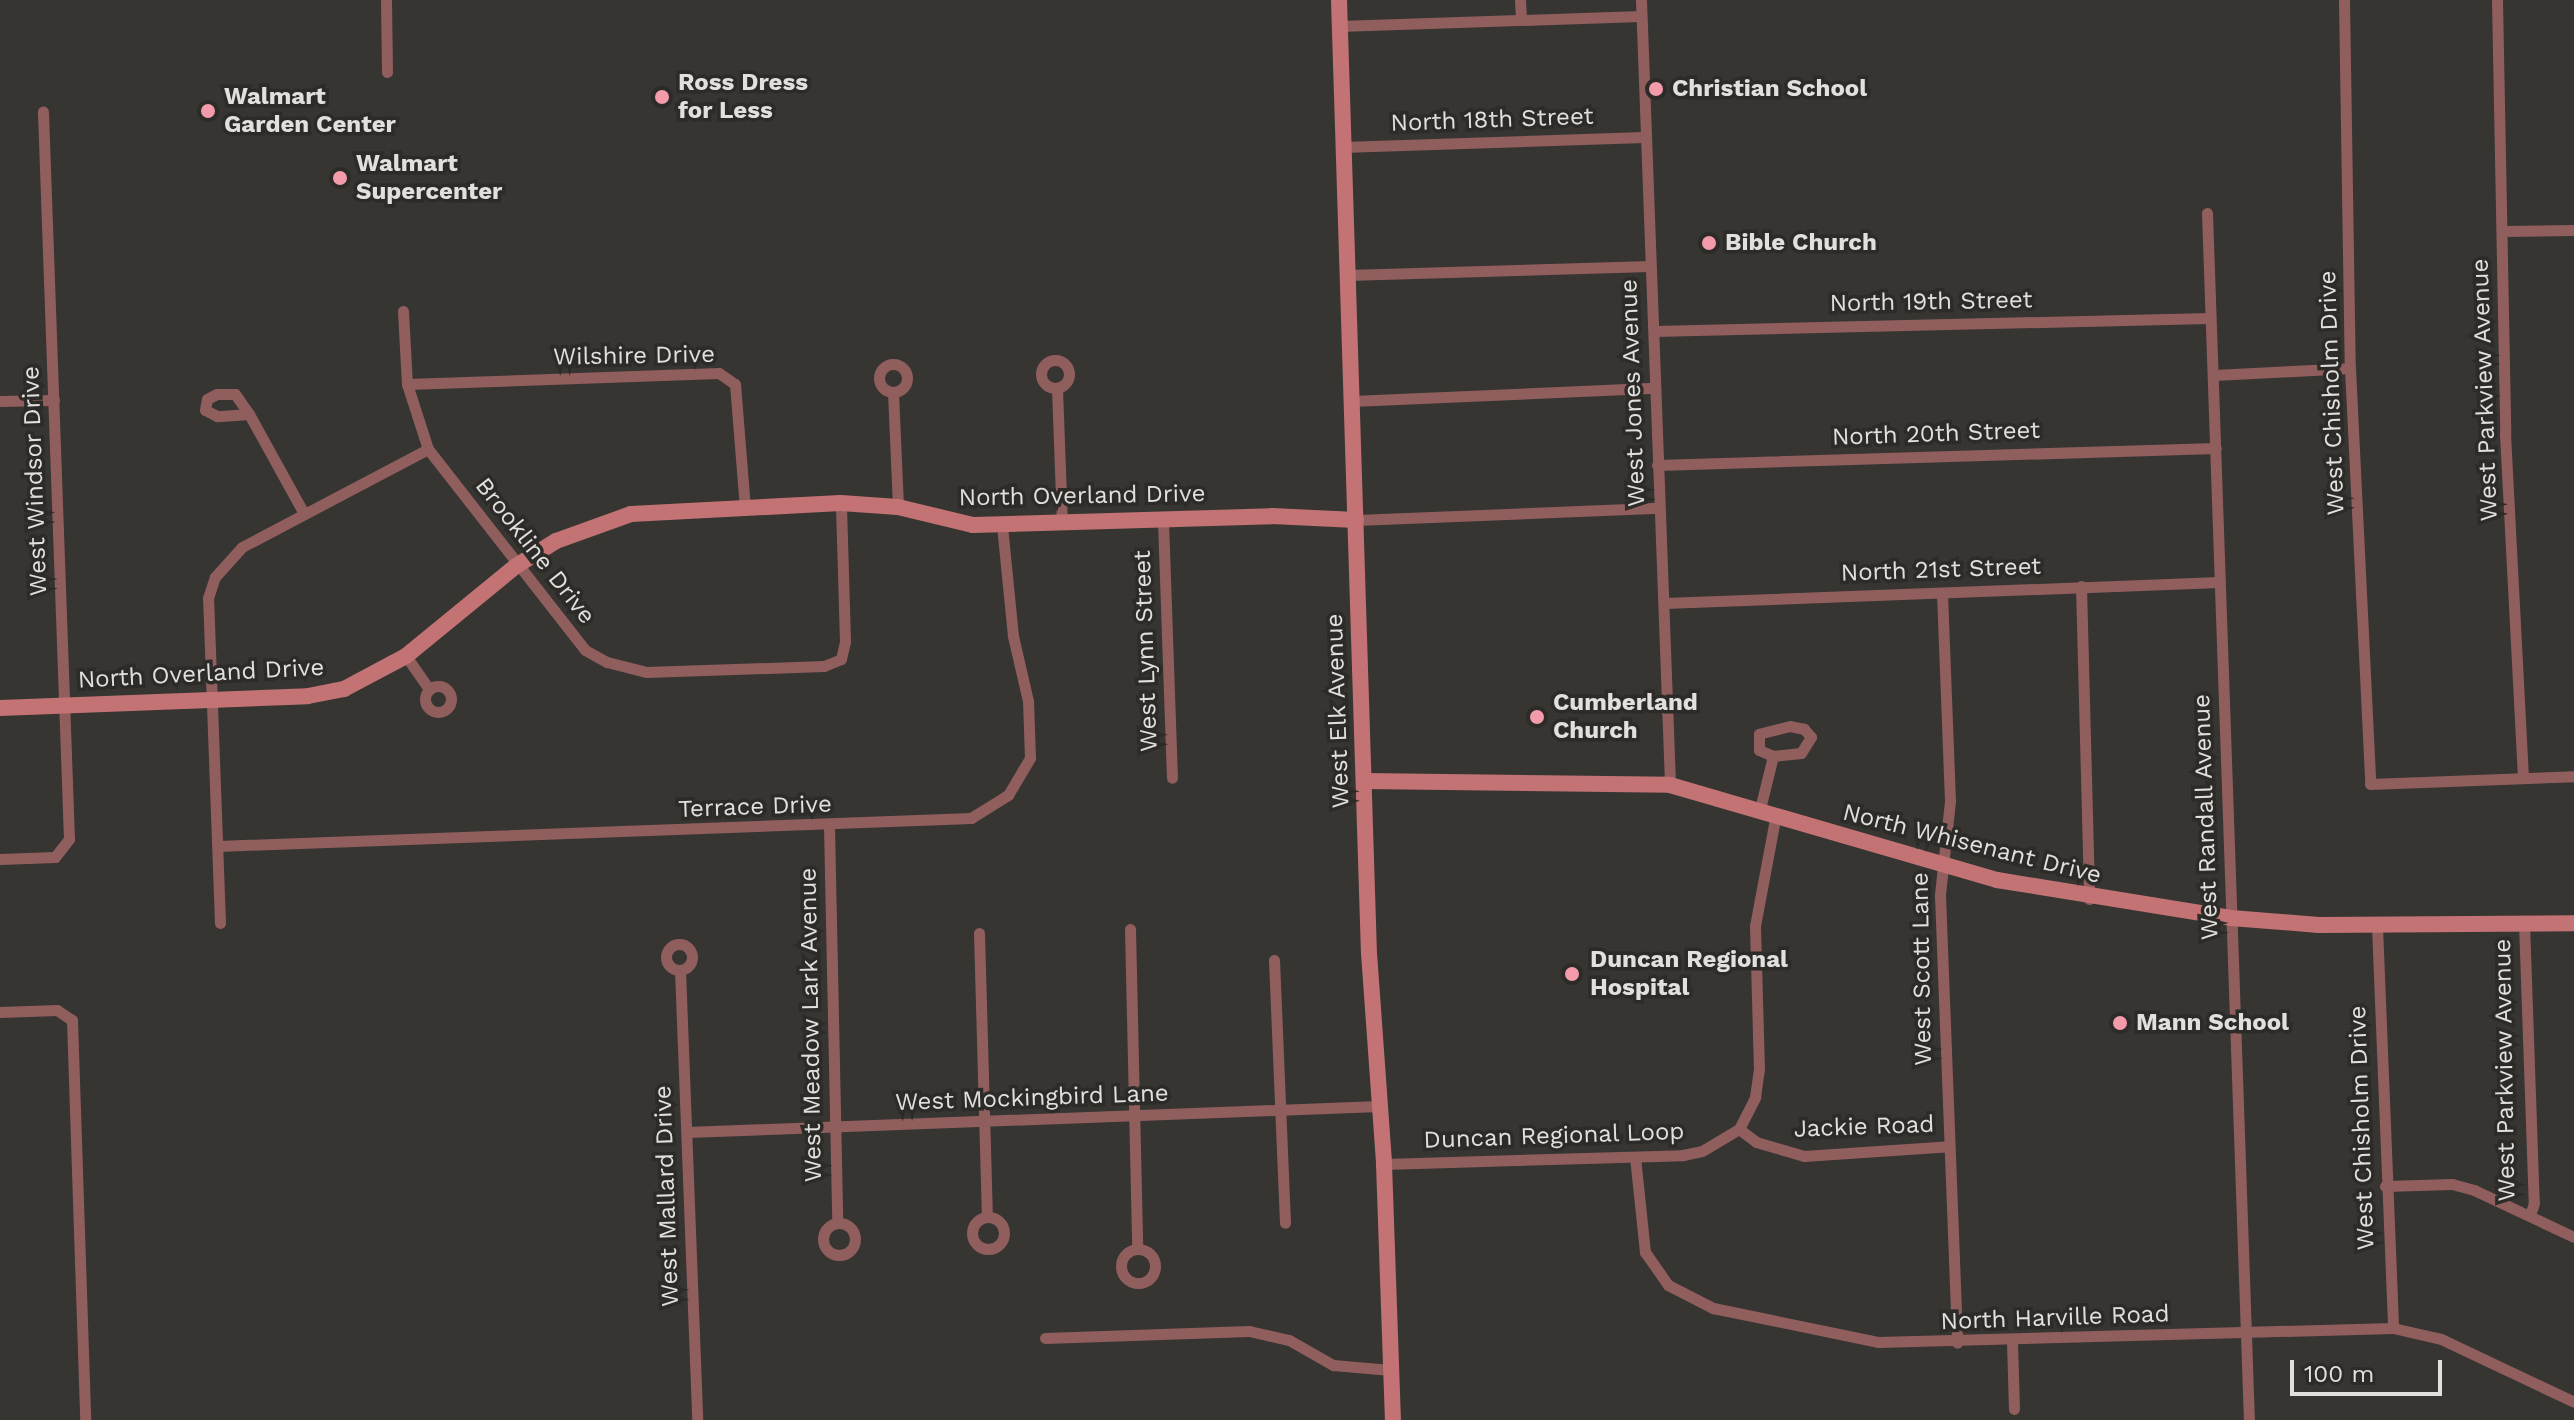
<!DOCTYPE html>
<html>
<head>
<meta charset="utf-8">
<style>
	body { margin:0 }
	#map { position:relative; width:2574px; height:1420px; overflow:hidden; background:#363532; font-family:"Work Sans",sans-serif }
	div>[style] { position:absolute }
	.street>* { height:11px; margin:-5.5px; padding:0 5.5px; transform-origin:5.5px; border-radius:5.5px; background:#915e5e }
	.street>.ring { margin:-5.5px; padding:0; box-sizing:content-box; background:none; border:11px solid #915e5e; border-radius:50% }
	.secondary>* { height:16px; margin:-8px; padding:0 8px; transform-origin:8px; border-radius:8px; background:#c37374 }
	.dots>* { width:22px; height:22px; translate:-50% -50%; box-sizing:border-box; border:4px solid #2c2b28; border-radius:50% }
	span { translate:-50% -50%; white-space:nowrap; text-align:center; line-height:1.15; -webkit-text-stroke:7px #2c2b28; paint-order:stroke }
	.poi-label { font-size:24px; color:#e1e0de; font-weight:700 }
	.left { translate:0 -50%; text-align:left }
	.street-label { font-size:24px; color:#e1e0de }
	.scale { position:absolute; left:2290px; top:1360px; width:152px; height:36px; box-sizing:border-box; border:4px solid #e1e0de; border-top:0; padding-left:10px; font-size:24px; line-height:28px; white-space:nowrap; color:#e1e0de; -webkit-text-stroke:6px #2c2b28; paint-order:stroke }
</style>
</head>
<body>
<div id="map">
	<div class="street">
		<div style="left:386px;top:0;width:72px;rotate:89.2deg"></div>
		<div style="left:1520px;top:0;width:20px;rotate:87deg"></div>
		<div style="left:1641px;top:0;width:786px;rotate:87.88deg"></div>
		<div style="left:2344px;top:0;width:368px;rotate:89.1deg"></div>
		<div style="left:2350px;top:368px;width:416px;rotate:87.2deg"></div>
		<div style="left:2370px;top:784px;width:204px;rotate:-2.2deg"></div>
		<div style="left:2497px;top:0;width:434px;rotate:88.9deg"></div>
		<div style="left:2505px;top:434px;width:344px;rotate:87deg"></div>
		<div style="left:1339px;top:26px;width:302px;rotate:-1.9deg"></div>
		<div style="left:1342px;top:147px;width:302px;rotate:-1.9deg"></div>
		<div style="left:2207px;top:213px;width:1208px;rotate:88.01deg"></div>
		<div style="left:2502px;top:231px;width:72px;rotate:-0.8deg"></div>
		<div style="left:1347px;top:275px;width:303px;rotate:-1.7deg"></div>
		<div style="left:403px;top:311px;width:73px;rotate:86.9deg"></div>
		<div style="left:407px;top:384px;width:68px;rotate:72.1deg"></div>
		<div style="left:428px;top:449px;width:255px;rotate:52deg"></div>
		<div style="left:585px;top:650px;width:25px;rotate:29deg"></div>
		<div style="left:607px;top:662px;width:40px;rotate:14.4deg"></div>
		<div style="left:646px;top:672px;width:178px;rotate:-1.9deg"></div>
		<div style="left:824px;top:666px;width:18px;rotate:-22deg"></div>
		<div style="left:841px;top:659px;width:18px;rotate:-77deg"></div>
		<div style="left:845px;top:641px;width:138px;rotate:-91.7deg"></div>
		<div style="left:1654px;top:331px;width:555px;rotate:-1.34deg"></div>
		<div class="ring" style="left:1041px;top:360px;width:17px;height:17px"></div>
		<div class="ring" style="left:879px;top:364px;width:17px;height:17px"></div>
		<div style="left:2214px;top:375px;width:136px;rotate:-2.9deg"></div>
		<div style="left:407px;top:384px;width:312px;rotate:-2deg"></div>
		<div style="left:719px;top:373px;width:19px;rotate:35deg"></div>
		<div style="left:735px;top:384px;width:123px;rotate:85.4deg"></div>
		<div style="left:1057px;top:388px;width:136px;rotate:87.9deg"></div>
		<div style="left:893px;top:392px;width:115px;rotate:87.5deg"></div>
		<div style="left:217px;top:394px;width:18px"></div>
		<div style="left:235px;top:394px;width:24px;rotate:55deg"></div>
		<div style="left:249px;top:414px;width:32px;rotate:176deg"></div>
		<div style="left:217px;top:416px;width:13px;rotate:-153deg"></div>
		<div style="left:205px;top:410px;width:11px;rotate:-80deg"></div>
		<div style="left:207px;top:399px;width:11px;rotate:-27deg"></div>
		<div style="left:0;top:401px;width:54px;rotate:-1.1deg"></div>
		<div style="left:1352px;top:401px;width:303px;rotate:-2.5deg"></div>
		<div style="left:249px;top:414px;width:112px;rotate:61.1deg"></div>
		<div style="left:1657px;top:465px;width:559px;rotate:-1.74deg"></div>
		<div style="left:1356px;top:520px;width:303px;rotate:-2.3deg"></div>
		<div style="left:1163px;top:521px;width:257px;rotate:88deg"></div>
		<div style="left:2081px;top:586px;width:313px;rotate:88.5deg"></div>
		<div style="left:1942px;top:593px;width:208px;rotate:87.8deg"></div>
		<div style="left:1950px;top:801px;width:95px;rotate:96.1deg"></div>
		<div style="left:1940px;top:895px;width:448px;rotate:87.8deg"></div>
		<div style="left:1664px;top:603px;width:556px;rotate:-2.16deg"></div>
		<div style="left:406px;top:656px;width:40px;rotate:55.1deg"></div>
		<div class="ring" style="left:425px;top:686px;width:15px;height:15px"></div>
		<div style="left:1759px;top:813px;width:59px;rotate:-76.2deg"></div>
		<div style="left:1773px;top:756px;width:28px;rotate:-6deg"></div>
		<div style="left:1801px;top:753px;width:19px;rotate:-58deg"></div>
		<div style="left:1811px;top:737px;width:11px;rotate:-131deg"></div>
		<div style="left:1804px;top:729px;width:14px;rotate:-168deg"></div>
		<div style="left:1790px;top:726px;width:32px;rotate:166deg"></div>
		<div style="left:1759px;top:734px;width:16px;rotate:90deg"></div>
		<div style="left:1759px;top:750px;width:15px;rotate:23deg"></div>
		<div style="left:829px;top:826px;width:396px;rotate:88.8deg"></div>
		<div style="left:218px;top:846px;width:754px;rotate:-2.13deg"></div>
		<div style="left:971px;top:818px;width:44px;rotate:-31.9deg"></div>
		<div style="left:1008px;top:795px;width:43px;rotate:-59.3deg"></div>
		<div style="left:1030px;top:758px;width:57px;rotate:-92deg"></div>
		<div style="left:1028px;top:701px;width:67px;rotate:-103deg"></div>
		<div style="left:1013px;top:636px;width:112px;rotate:-95.7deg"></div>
		<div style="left:0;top:859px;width:55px;rotate:-2.1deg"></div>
		<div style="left:55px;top:857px;width:23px;rotate:-52deg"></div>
		<div style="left:69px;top:839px;width:728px;rotate:-92.05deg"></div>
		<div style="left:220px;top:923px;width:325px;rotate:-92.1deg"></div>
		<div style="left:208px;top:598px;width:22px;rotate:-72deg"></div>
		<div style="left:215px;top:577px;width:40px;rotate:-48deg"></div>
		<div style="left:242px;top:547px;width:210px;rotate:-27.8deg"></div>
		<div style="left:2524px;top:923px;width:280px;rotate:88deg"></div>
		<div style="left:2534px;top:1203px;width:13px;rotate:108deg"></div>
		<div style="left:2377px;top:926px;width:402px;rotate:87.7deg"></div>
		<div style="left:1130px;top:929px;width:320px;rotate:88.7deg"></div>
		<div style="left:979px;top:933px;width:284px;rotate:88.4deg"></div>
		<div class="ring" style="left:666px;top:944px;width:15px;height:15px"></div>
		<div style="left:1274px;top:960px;width:263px;rotate:87.6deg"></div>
		<div style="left:680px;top:970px;width:450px;rotate:87.8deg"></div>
		<div style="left:0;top:1012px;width:57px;rotate:-2deg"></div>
		<div style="left:57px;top:1010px;width:18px;rotate:34deg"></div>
		<div style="left:72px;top:1020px;width:400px;rotate:88.1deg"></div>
		<div style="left:1739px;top:1129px;width:21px;rotate:37deg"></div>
		<div style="left:1756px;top:1142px;width:50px;rotate:16.3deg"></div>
		<div style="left:1804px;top:1156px;width:145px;rotate:-3.9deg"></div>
		<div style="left:687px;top:1132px;width:692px;rotate:-2.15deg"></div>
		<div style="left:1635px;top:1157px;width:96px;rotate:84deg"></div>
		<div style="left:1645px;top:1252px;width:40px;rotate:55.1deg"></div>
		<div style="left:1668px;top:1285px;width:51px;rotate:27.1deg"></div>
		<div style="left:1713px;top:1308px;width:168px;rotate:11.6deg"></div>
		<div style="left:1878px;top:1342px;width:515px;rotate:-1.56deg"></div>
		<div style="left:2393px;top:1328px;width:49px;rotate:12.9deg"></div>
		<div style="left:2441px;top:1339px;width:147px;rotate:25.3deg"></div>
		<div style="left:1384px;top:1164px;width:299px;rotate:-1.7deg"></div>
		<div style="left:1683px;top:1155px;width:19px;rotate:-12deg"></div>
		<div style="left:1702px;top:1151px;width:43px;rotate:-30.7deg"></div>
		<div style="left:1739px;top:1129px;width:36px;rotate:-63deg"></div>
		<div style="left:1755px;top:1097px;width:27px;rotate:-82deg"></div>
		<div style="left:1759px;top:1070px;width:144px;rotate:-91.6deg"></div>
		<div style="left:1755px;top:926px;width:109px;rotate:-79.4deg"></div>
		<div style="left:2385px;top:1186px;width:67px;rotate:-1.7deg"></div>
		<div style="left:2452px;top:1184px;width:23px;rotate:15deg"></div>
		<div style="left:2474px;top:1190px;width:110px;rotate:25.2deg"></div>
		<div class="ring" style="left:972px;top:1217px;width:21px;height:21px"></div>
		<div class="ring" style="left:823px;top:1223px;width:21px;height:21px"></div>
		<div class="ring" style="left:1121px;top:1249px;width:23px;height:23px"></div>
		<div style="left:1045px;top:1338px;width:204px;rotate:-2deg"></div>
		<div style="left:1249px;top:1331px;width:41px;rotate:12.7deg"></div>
		<div style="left:1289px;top:1340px;width:51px;rotate:29.6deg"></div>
		<div style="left:1333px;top:1365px;width:58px;rotate:4.9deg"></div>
		<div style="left:2012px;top:1342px;width:67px;rotate:88.3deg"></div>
	</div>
	<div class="secondary">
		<div style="left:1339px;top:0;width:953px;rotate:88.2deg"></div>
		<div style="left:1369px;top:953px;width:212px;rotate:85.9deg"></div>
		<div style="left:1384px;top:1164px;width:256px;rotate:88deg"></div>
		<div style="left:0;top:708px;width:308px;rotate:-2.2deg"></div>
		<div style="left:308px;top:696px;width:37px;rotate:-11deg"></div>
		<div style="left:344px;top:689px;width:70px;rotate:-28deg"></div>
		<div style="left:406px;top:656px;width:142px;rotate:-39.3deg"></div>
		<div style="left:516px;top:566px;width:47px;rotate:-32deg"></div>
		<div style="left:556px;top:541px;width:80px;rotate:-19.8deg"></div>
		<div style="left:631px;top:514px;width:210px;rotate:-3deg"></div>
		<div style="left:841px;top:503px;width:57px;rotate:4deg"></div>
		<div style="left:898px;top:507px;width:77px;rotate:13.5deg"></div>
		<div style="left:973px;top:525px;width:299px;rotate:-1.7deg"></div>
		<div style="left:1272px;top:516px;width:84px;rotate:2.7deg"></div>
		<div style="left:1364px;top:781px;width:306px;rotate:0.7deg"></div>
		<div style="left:1670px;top:785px;width:341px;rotate:16.2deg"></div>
		<div style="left:1997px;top:880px;width:237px;rotate:9.2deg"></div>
		<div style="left:2231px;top:918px;width:88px;rotate:4.5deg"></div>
		<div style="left:2319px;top:925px;width:255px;rotate:-0.4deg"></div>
	</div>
	<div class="dots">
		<div style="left:1656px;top:89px;background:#f39aab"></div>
		<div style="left:662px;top:97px;background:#f39aab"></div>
		<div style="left:208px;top:111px;background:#f39aab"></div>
		<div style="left:340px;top:178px;background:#f39aab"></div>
		<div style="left:1709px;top:243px;background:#f39aab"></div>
		<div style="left:1537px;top:717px;background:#f39aab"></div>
		<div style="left:1572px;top:974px;background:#f39aab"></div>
		<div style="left:2120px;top:1023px;background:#f39aab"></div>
	</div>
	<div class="poi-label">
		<span class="left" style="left:678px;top:97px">Ross Dress<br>for Less</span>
		<span class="left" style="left:1672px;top:89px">Christian School</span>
		<span class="left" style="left:224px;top:111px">Walmart<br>Garden Center</span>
		<span class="left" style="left:356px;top:178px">Walmart<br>Supercenter</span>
		<span class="left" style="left:1725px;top:243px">Bible Church</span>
		<span class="left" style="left:1553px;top:717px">Cumberland<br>Church</span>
		<span class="left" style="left:1590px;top:974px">Duncan Regional<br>Hospital</span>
		<span class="left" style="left:2136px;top:1023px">Mann School</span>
	</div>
	<div class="street-label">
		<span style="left:1492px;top:120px;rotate:-2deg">North 18th Street</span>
		<span style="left:1931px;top:302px;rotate:-1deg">North 19th Street</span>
		<span style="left:634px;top:356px;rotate:-1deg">Wilshire Drive</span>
		<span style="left:2485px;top:390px;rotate:-92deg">West Parkview Avenue</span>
		<span style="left:1633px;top:393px;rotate:-92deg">West Jones Avenue</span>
		<span style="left:2332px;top:393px;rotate:-92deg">West Chisholm Drive</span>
		<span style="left:1936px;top:434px;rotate:-2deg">North 20th Street</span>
		<span style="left:35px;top:481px;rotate:-92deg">West Windsor Drive</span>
		<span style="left:1082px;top:496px;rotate:-1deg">North Overland Drive</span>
		<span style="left:535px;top:551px;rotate:52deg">Brookline Drive</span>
		<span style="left:1941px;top:570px;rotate:-2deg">North 21st Street</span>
		<span style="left:1146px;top:651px;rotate:-92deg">West Lynn Street</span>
		<span style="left:201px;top:674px;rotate:-3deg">North Overland Drive</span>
		<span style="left:1338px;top:711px;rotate:-92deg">West Elk Avenue</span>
		<span style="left:755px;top:807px;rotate:-2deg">Terrace Drive</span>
		<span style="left:2206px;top:817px;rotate:-92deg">West Randall Avenue</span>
		<span style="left:1972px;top:844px;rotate:14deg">North Whisenant Drive</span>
		<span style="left:1922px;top:969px;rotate:-91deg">West Scott Lane</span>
		<span style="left:811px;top:1025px;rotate:-91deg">West Meadow Lark Avenue</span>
		<span style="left:2505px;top:1070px;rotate:-91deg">West Parkview Avenue</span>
		<span style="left:1032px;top:1098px;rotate:-2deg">West Mockingbird Lane</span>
		<span style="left:1864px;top:1127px;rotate:-2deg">Jackie Road</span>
		<span style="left:2362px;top:1128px;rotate:-92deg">West Chisholm Drive</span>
		<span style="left:1554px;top:1136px;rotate:-2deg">Duncan Regional Loop</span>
		<span style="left:667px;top:1196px;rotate:-92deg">West Mallard Drive</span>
		<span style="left:2055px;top:1318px;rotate:-2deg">North Harville Road</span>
	</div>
	<div class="scale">100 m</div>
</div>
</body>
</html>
